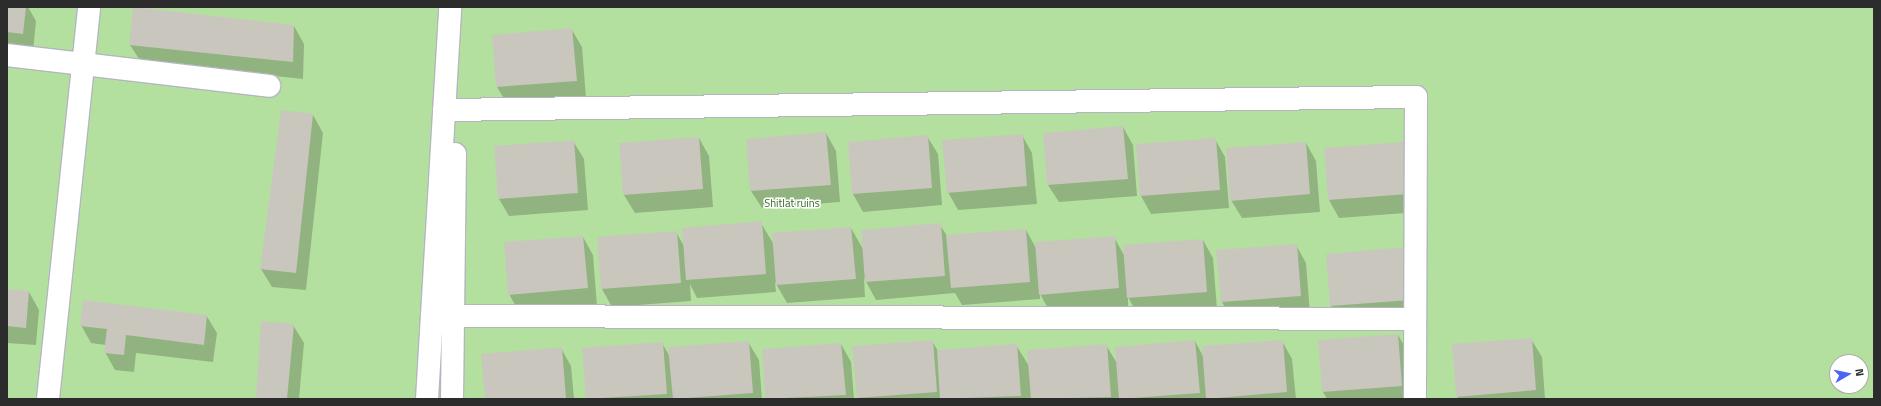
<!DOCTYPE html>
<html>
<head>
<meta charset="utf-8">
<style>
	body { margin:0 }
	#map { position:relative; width:1881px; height:406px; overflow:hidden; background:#ede8e0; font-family:"Titillium Web",sans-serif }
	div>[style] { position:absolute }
	.green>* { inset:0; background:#b4e09f }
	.shadow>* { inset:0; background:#0003 }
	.building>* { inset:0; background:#c9c6be }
	.roads { filter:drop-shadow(1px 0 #b3b6bf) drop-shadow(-1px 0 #b3b6bf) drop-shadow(0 1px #b3b6bf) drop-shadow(0 -1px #b3b6bf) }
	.street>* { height:22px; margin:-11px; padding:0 11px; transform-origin:11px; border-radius:11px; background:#fff }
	span { translate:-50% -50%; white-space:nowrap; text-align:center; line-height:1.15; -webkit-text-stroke:3px #fff; paint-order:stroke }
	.park-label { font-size:11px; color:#2c671f }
	.frame { position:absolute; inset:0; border:8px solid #2c2c2c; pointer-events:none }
	.north { position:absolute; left:1829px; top:354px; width:40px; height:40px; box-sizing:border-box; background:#fff; border:1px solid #ababab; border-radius:50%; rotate:81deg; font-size:11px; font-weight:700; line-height:16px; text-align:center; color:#2c2c2c }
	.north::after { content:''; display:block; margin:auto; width:14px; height:18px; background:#4965f1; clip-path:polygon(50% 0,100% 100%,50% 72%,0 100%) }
</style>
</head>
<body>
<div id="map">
	<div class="green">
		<div style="clip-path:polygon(evenodd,7px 7px,1874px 7px,1874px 399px,7px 399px,7px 7px,1837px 362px,1861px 362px,1861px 386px,1837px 386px,1837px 362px)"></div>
	</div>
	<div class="shadow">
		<div style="clip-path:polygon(7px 7px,28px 7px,36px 21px,33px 51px,7px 49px)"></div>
		<div style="clip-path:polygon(294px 26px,304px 44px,303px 79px,141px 62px,130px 45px)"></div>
		<div style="clip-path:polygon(572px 30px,582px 47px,586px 98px,508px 105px,497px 87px)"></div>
		<div style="clip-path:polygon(313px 115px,323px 133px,306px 290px,272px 287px,261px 269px)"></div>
		<div style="clip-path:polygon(1123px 127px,1133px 145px,1137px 196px,1059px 202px,1048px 185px)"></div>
		<div style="clip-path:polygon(826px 133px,836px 151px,840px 202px,762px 208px,751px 191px)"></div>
		<div style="clip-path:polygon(1022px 135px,1032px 153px,1037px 204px,958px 210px,948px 192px)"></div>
		<div style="clip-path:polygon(927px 136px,938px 154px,942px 205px,863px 212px,853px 194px)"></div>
		<div style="clip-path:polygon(699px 138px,709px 156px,713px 207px,635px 213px,624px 195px)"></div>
		<div style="clip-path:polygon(1215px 139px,1225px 157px,1229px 208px,1151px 214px,1141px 196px,1137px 145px)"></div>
		<div style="clip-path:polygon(573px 141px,584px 159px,588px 210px,509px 216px,499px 199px)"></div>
		<div style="clip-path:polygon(1306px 143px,1316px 161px,1320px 212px,1242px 218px,1231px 200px)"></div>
		<div style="clip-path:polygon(1403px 143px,1414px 161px,1418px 212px,1339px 218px,1329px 200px)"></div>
		<div style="clip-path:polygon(761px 223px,773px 243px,851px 228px,863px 249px,940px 225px,947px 236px,1026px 230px,1036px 248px,1114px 237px,1125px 257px,1203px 240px,1213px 258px,1217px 309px,1138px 315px,1128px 297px,1128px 306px,1050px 312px,1040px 294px,1040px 299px,962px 305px,955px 293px,876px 300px,864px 278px,865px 297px,787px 303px,775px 282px,776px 292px,697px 298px,690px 284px,691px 301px,612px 307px,602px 289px,598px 238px,676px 232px,684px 246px)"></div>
		<div style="clip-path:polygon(583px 237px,593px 255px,597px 306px,519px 312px,509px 294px)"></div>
		<div style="clip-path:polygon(1296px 245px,1306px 263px,1310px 314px,1232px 320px,1222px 302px,1218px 251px)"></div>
		<div style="clip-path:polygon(1406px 248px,1420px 317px,1341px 323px,1331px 306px)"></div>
		<div style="clip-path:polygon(7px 290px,29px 292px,39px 310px,36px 345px,7px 343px)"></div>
		<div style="clip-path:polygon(206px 315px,217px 333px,213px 362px,136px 353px,134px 372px,115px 370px,105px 352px,106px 345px,91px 343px,81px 325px)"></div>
		<div style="clip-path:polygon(293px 325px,304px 343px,299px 399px,257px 399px)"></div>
		<div style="clip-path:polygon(1398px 335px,1408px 352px,1412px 399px,1327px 399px,1323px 392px)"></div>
		<div style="clip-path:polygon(1531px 339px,1542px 357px,1545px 399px,1458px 399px,1457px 396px)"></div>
		<div style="clip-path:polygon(932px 341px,938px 351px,1016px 345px,1029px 366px,1106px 345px,1118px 365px,1195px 341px,1204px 358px,1282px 341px,1292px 359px,1296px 399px,858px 399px,854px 347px)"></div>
		<div style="clip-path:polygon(748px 342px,759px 360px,762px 399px,587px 399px,583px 349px,662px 343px,670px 357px)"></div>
		<div style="clip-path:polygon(841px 344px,851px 362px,854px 399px,766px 399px,763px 350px)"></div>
		<div style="clip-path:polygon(561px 348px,571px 366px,574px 399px,486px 399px)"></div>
	</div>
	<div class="building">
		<div style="clip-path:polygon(7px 7px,26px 7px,23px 34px,7px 32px)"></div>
		<div style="clip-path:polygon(133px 7px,294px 25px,293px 62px,129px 45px)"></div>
		<div style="clip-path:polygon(572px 28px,577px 81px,496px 87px,492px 35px)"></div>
		<div style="clip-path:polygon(281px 110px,313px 114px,296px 273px,260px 269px)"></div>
		<div style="clip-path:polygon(1123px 126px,1128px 179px,1047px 185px,1043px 133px)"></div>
		<div style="clip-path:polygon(826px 132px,831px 185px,750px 191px,746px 139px)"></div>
		<div style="clip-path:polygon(1023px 134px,1027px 186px,947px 193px,942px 140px)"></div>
		<div style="clip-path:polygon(928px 135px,932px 188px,852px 194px,848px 142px)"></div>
		<div style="clip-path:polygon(699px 137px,703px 189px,623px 195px,619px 143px)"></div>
		<div style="clip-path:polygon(1216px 138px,1220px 190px,1140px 196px,1136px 144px)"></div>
		<div style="clip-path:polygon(574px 140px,578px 193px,498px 199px,494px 146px)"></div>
		<div style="clip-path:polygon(1306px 142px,1310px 194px,1230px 201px,1226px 148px)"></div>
		<div style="clip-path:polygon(1404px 142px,1408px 194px,1328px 200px,1324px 148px)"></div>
		<div style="clip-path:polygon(762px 221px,766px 274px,686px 280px,682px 228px)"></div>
		<div style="clip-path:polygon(941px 223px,945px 276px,865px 282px,861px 230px)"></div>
		<div style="clip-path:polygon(851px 227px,856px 279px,776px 285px,772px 233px)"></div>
		<div style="clip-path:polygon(1026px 229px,1030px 282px,951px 288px,946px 235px)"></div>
		<div style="clip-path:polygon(677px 231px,681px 283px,601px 289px,597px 237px)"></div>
		<div style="clip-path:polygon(583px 236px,588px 288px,508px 295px,504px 242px)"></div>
		<div style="clip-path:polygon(1115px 236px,1119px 288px,1039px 295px,1035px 242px)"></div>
		<div style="clip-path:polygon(1203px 239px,1207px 292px,1127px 298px,1123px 245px)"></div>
		<div style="clip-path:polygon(1297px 244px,1301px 296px,1221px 302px,1216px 250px)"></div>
		<div style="clip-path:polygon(1406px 247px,1410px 300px,1330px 306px,1326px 254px)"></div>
		<div style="clip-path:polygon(7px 289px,29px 291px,26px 328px,7px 326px)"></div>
		<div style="clip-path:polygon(83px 300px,207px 315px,204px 345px,126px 335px,124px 355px,104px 353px,107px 329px,80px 326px)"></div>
		<div style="clip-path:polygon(261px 321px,294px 324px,287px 399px,256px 399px)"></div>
		<div style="clip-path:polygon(1398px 334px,1402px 386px,1322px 392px,1318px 340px)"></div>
		<div style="clip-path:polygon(1532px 338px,1536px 390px,1456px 397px,1452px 344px)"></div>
		<div style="clip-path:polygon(933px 340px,937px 392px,857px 398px,852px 346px)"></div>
		<div style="clip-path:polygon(1195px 340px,1200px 393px,1119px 399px,1115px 347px)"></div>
		<div style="clip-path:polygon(1283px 340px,1287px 392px,1206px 399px,1202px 346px)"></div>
		<div style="clip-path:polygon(749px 341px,753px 393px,673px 399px,668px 347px)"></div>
		<div style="clip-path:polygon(663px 342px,667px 394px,586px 399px,582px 348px)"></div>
		<div style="clip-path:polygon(841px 343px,846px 395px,765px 399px,762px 349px)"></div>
		<div style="clip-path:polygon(1017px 344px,1021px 396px,940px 399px,937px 350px)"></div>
		<div style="clip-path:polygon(1107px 344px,1111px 397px,1031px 399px,1027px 350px)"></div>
		<div style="clip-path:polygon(562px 347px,566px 399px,485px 399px,481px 354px)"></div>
	</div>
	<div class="roads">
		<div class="street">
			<div style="left:7px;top:55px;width:264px;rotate:6.7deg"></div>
			<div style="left:444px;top:110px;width:972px;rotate:-0.77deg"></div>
			<div style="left:1416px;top:97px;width:302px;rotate:90.2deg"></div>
			<div style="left:432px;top:316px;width:983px;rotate:0.17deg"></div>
			<div style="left:48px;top:399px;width:394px;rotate:-84deg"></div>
			<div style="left:427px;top:399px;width:393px;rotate:-86.6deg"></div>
			<div style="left:452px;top:399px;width:245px;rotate:-89.3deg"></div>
		</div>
	</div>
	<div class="park-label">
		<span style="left:792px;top:203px">Shitlat ruins</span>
	</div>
	<div class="frame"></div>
	<div class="north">N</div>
</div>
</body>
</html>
